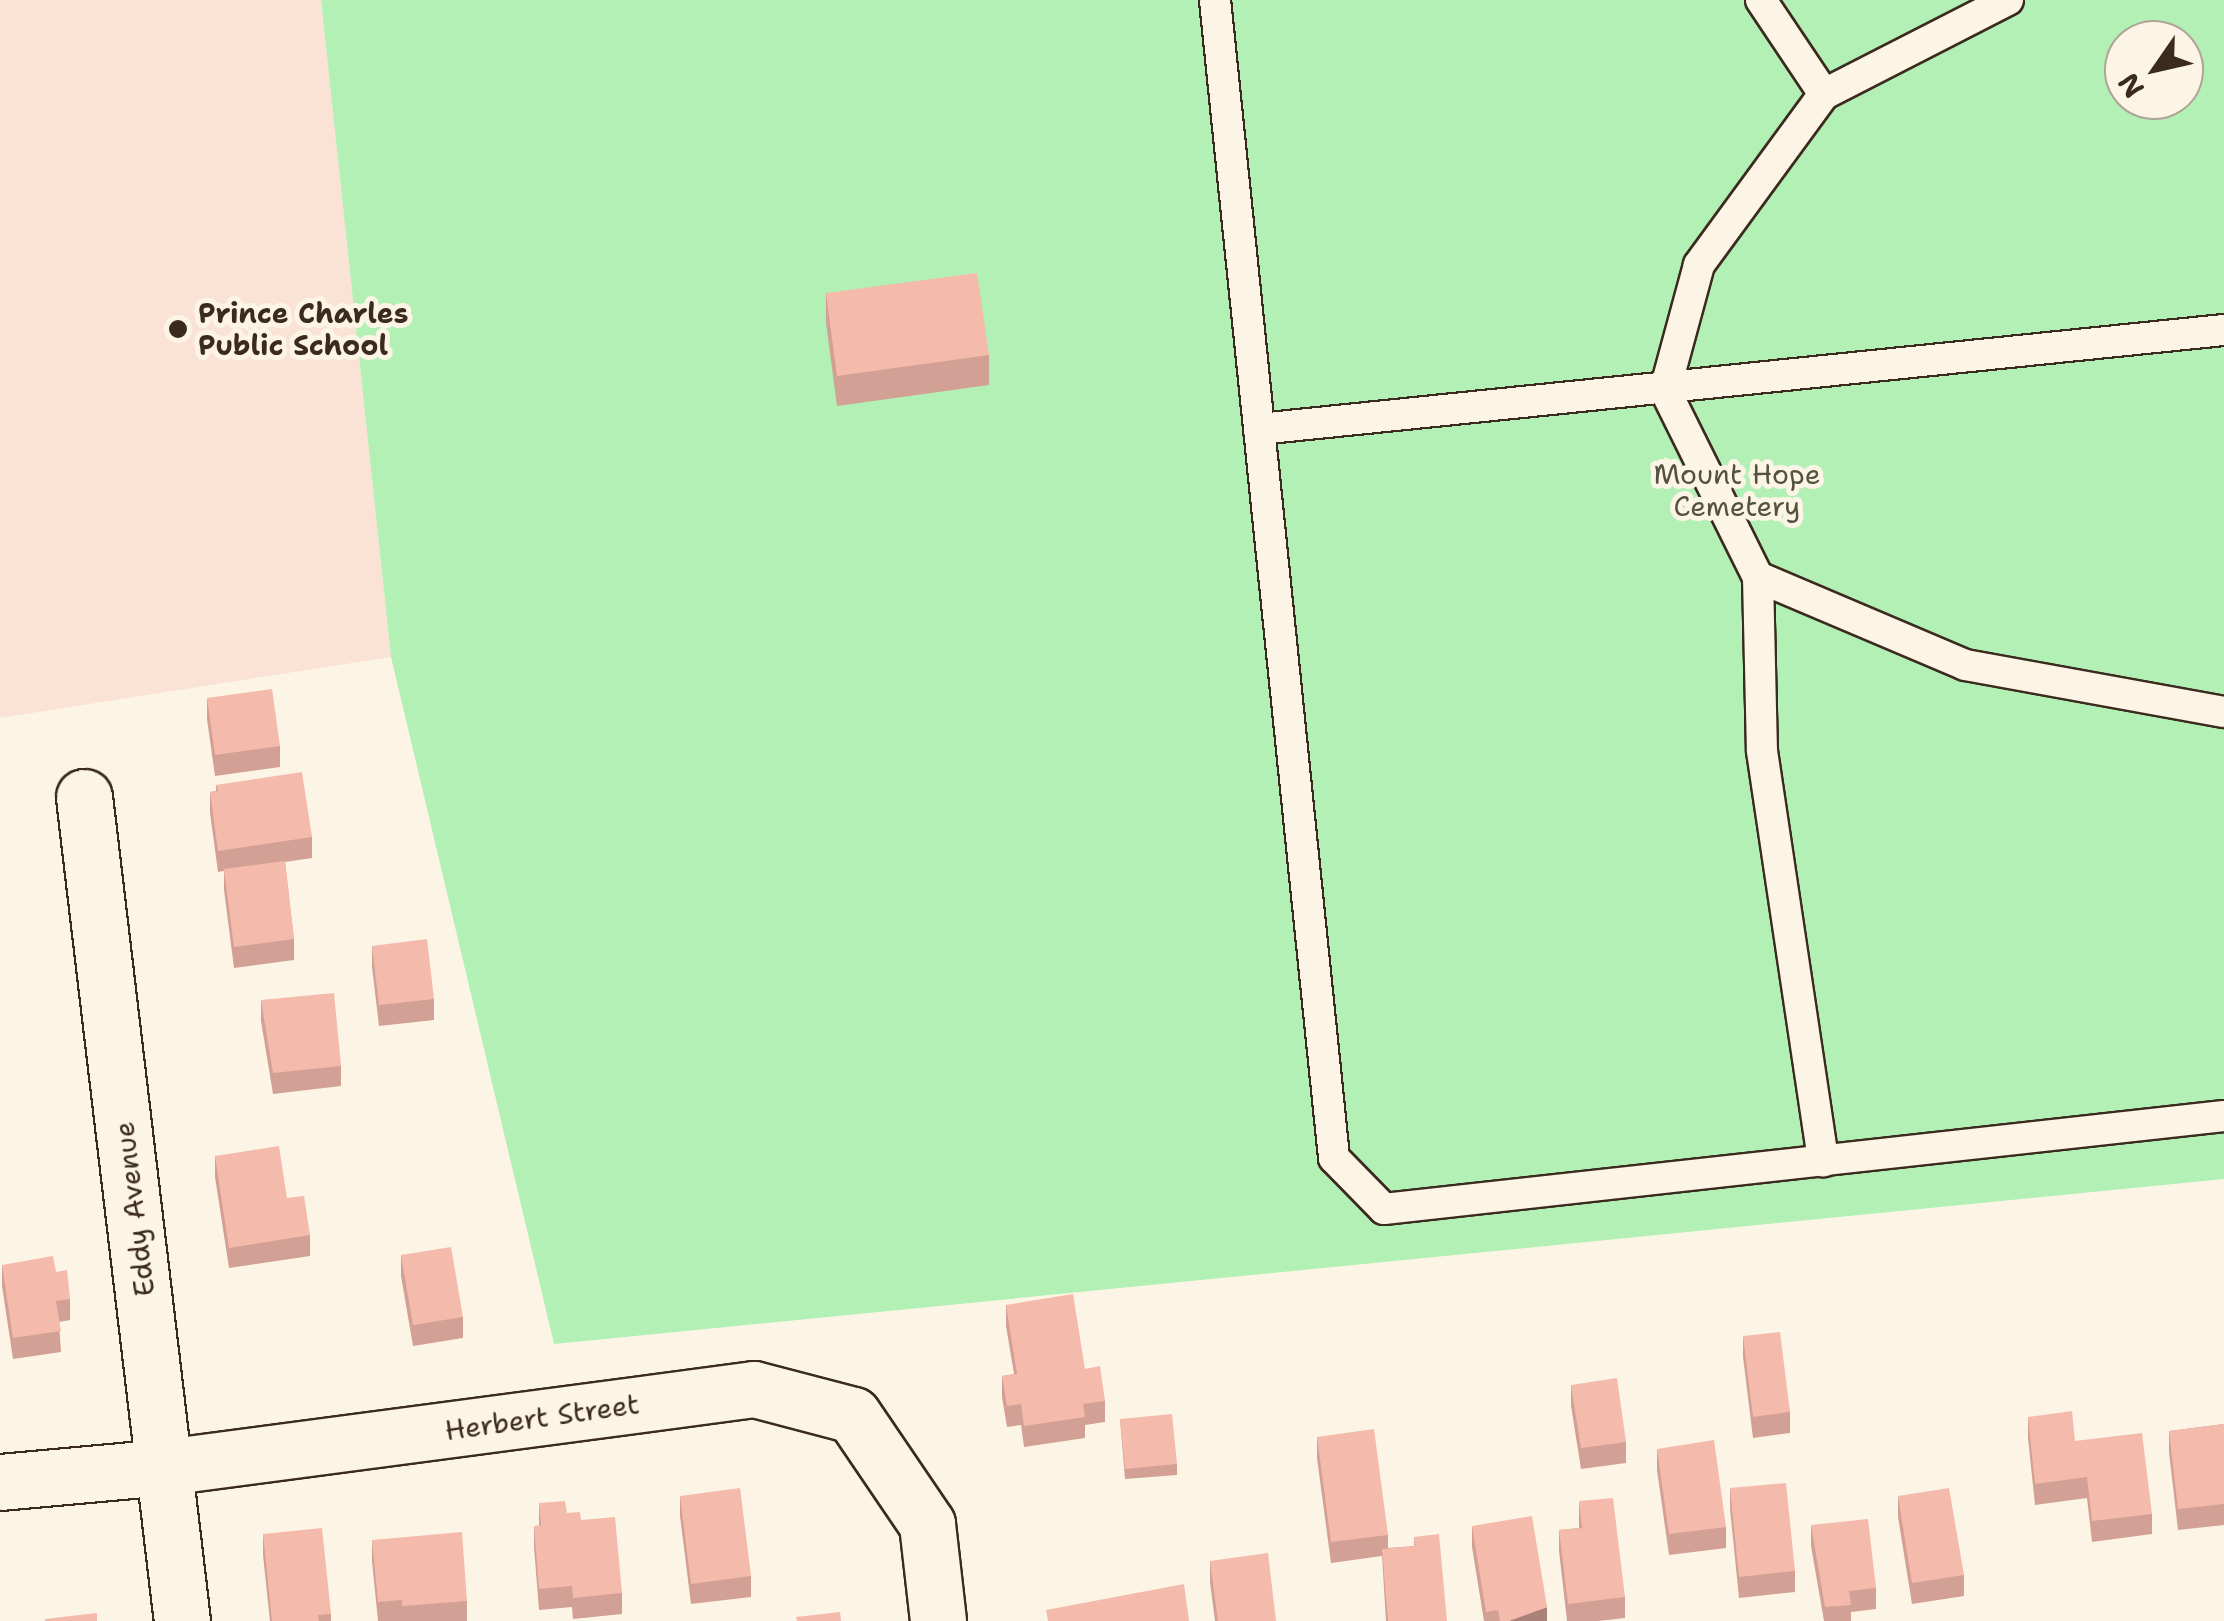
<!DOCTYPE html>
<html>
<head>
<meta charset="utf-8">
<style>
	body { margin:0 }
	#map { position:relative; width:2224px; height:1621px; overflow:hidden; background:#fcf5e5; font-family:"Shantell Sans",sans-serif }
	div>[style] { position:absolute }
	.built>* { inset:0; background:#fae3d4 }
	.green>* { inset:0; background:#b3f0b6 }
	.roads { filter:drop-shadow(2px 0 #3b2a1e) drop-shadow(-2px 0 #3b2a1e) drop-shadow(0 2px #3b2a1e) drop-shadow(0 -2px #3b2a1e) }
	.service>* { height:30px; margin:-15px; padding:0 15px; transform-origin:15px; border-radius:15px; background:#fcf5e5 }
	.minor>* { height:55px; margin:-27.5px; padding:0 27.5px; transform-origin:27.5px; border-radius:27.5px; background:#fcf5e5 }
	.wall>* { inset:0; background:#d2a094 }
	.shaded-wall>* { inset:0; background:#ab8278 }
	.building>* { inset:0; background:#f4baac }
	.dots>* { width:28px; height:28px; translate:-50% -50%; box-sizing:border-box; border:5px solid #fcf5e5; border-radius:50% }
	span { translate:-50% -50%; white-space:nowrap; text-align:center; line-height:1.15; -webkit-text-stroke:10px #fcf5e5; paint-order:stroke }
	.poi-label { font-size:28px; color:#3b2a1e; font-weight:700 }
	.left { translate:0 -50%; text-align:left }
	.park-label { font-size:28px; color:#53523c }
	.street-label { font-size:28px; color:#3b2a1e }
	.north { position:absolute; left:2104px; top:20px; width:100px; height:100px; box-sizing:border-box; background:#fcf5e5; border:2px solid #afa495; border-radius:50%; rotate:236deg; font-size:28px; font-weight:700; line-height:40px; text-align:center; color:#3b2a1e }
	.north::after { content:''; display:block; margin:auto; width:35px; height:45px; background:#3b2a1e; clip-path:polygon(50% 0,100% 100%,50% 72%,0 100%) }
</style>
</head>
<body>
<div id="map">
	<div class="built">
		<div style="clip-path:polygon(0 0,321px 0,391px 657px,0 718px)"></div>
	</div>
	<div class="green">
		<div style="clip-path:polygon(evenodd,321px 0,2224px 0,2224px 1179px,554px 1344px,391px 657px,321px 0,2124px 40px,2184px 40px,2184px 100px,2124px 100px,2124px 40px)"></div>
	</div>
	<div class="roads">
		<div class="service">
			<div style="left:1215px;top:0;width:1164px;rotate:84.13deg"></div>
			<div style="left:1334px;top:1158px;width:71px;rotate:45.6deg"></div>
			<div style="left:1384px;top:1209px;width:845px;rotate:-6.32deg"></div>
			<div style="left:1761px;top:0;width:113px;rotate:56.2deg"></div>
			<div style="left:2008px;top:0;width:207px;rotate:152.9deg"></div>
			<div style="left:1824px;top:94px;width:212px;rotate:126.2deg"></div>
			<div style="left:1699px;top:265px;width:130px;rotate:105.2deg"></div>
			<div style="left:1665px;top:390px;width:209px;rotate:63.6deg"></div>
			<div style="left:1758px;top:577px;width:225px;rotate:23deg"></div>
			<div style="left:1965px;top:665px;width:263px;rotate:10.3deg"></div>
			<div style="left:1259px;top:429px;width:970px;rotate:-5.86deg"></div>
			<div style="left:1758px;top:577px;width:174px;rotate:88.7deg"></div>
			<div style="left:1762px;top:751px;width:415px;rotate:81.5deg"></div>
		</div>
		<div class="minor">
			<div style="left:84px;top:797px;width:830px;rotate:83.22deg"></div>
			<div style="left:0;top:1482px;width:166px;rotate:-5.2deg"></div>
			<div style="left:165px;top:1467px;width:594px;rotate:-7.54deg"></div>
			<div style="left:754px;top:1389px;width:102px;rotate:14.7deg"></div>
			<div style="left:853px;top:1415px;width:132px;rotate:55.8deg"></div>
			<div style="left:927px;top:1524px;width:98px;rotate:83.5deg"></div>
		</div>
	</div>
	<div class="wall">
		<div style="clip-path:polygon(826px 293px,989px 355px,989px 385px,837px 406px,826px 323px)"></div>
		<div style="clip-path:polygon(207px 698px,280px 746px,280px 767px,215px 776px,207px 719px)"></div>
		<div style="clip-path:polygon(216px 785px,312px 837px,312px 858px,285px 862px,294px 939px,294px 960px,234px 968px,224px 890px,224px 871px,218px 872px,210px 813px,210px 792px,216px 791px)"></div>
		<div style="clip-path:polygon(372px 946px,434px 999px,434px 1020px,379px 1026px,372px 967px)"></div>
		<div style="clip-path:polygon(261px 1000px,341px 1066px,341px 1086px,273px 1094px,261px 1021px)"></div>
		<div style="clip-path:polygon(215px 1156px,287px 1198px,310px 1235px,310px 1256px,229px 1268px,215px 1177px)"></div>
		<div style="clip-path:polygon(401px 1255px,463px 1317px,463px 1338px,413px 1346px,401px 1276px)"></div>
		<div style="clip-path:polygon(2px 1265px,56px 1272px,70px 1299px,70px 1320px,59px 1322px,61px 1352px,13px 1359px,2px 1286px)"></div>
		<div style="clip-path:polygon(1006px 1305px,1085px 1369px,1105px 1401px,1105px 1422px,1085px 1425px,1085px 1438px,1024px 1447px,1021px 1425px,1007px 1427px,1002px 1397px,1002px 1376px,1014px 1374px,1006px 1326px)"></div>
		<div style="clip-path:polygon(1743px 1336px,1790px 1412px,1790px 1433px,1753px 1438px,1743px 1357px)"></div>
		<div style="clip-path:polygon(1571px 1385px,1626px 1442px,1626px 1463px,1581px 1469px,1571px 1406px)"></div>
		<div style="clip-path:polygon(2028px 1417px,2075px 1441px,2152px 1514px,2152px 1534px,2092px 1542px,2087px 1498px,2035px 1505px,2028px 1438px)"></div>
		<div style="clip-path:polygon(1120px 1419px,1177px 1464px,1177px 1475px,1125px 1479px)"></div>
		<div style="clip-path:polygon(2224px 1424px,2224px 1525px,2178px 1530px,2169px 1452px,2169px 1431px)"></div>
		<div style="clip-path:polygon(1317px 1437px,1388px 1535px,1388px 1548px,1414px 1546px,1414px 1537px,1447px 1621px,1386px 1621px,1382px 1556px,1331px 1563px,1317px 1458px)"></div>
		<div style="clip-path:polygon(1657px 1449px,1726px 1527px,1726px 1548px,1669px 1555px,1657px 1470px)"></div>
		<div style="clip-path:polygon(1730px 1488px,1795px 1571px,1795px 1592px,1739px 1598px,1730px 1509px)"></div>
		<div style="clip-path:polygon(680px 1496px,751px 1576px,751px 1597px,691px 1604px,680px 1516px)"></div>
		<div style="clip-path:polygon(1898px 1496px,1964px 1575px,1964px 1596px,1912px 1604px,1898px 1517px)"></div>
		<div style="clip-path:polygon(1579px 1501px,1625px 1597px,1625px 1618px,1598px 1621px,1567px 1621px,1559px 1551px,1559px 1530px,1579px 1528px)"></div>
		<div style="clip-path:polygon(539px 1503px,581px 1520px,622px 1593px,622px 1614px,573px 1619px,572px 1607px,539px 1610px,534px 1547px,534px 1526px,539px 1526px)"></div>
		<div style="clip-path:polygon(1811px 1525px,1876px 1588px,1876px 1609px,1851px 1612px,1851px 1621px,1824px 1621px,1811px 1546px)"></div>
		<div style="clip-path:polygon(1472px 1526px,1547px 1621px,1484px 1621px,1472px 1547px)"></div>
		<div style="clip-path:polygon(263px 1534px,331px 1614px,331px 1621px,270px 1621px,263px 1555px)"></div>
		<div style="clip-path:polygon(372px 1540px,467px 1601px,467px 1621px,378px 1621px,372px 1561px)"></div>
		<div style="clip-path:polygon(1210px 1561px,1276px 1621px,1215px 1621px,1210px 1582px)"></div>
	</div>
	<div class="shaded-wall">
		<div style="clip-path:polygon(1547px 1607px,1547px 1621px,1509px 1621px)"></div>
	</div>
	<div class="building">
		<div style="clip-path:polygon(977px 273px,989px 355px,837px 376px,826px 293px)"></div>
		<div style="clip-path:polygon(272px 689px,280px 746px,215px 755px,207px 698px)"></div>
		<div style="clip-path:polygon(302px 772px,312px 837px,218px 851px,210px 792px,218px 791px,216px 785px)"></div>
		<div style="clip-path:polygon(285px 861px,294px 939px,234px 947px,224px 869px)"></div>
		<div style="clip-path:polygon(427px 939px,434px 999px,379px 1005px,372px 946px)"></div>
		<div style="clip-path:polygon(334px 993px,341px 1066px,273px 1073px,261px 1000px)"></div>
		<div style="clip-path:polygon(279px 1146px,287px 1198px,304px 1196px,310px 1235px,229px 1248px,215px 1156px)"></div>
		<div style="clip-path:polygon(451px 1247px,463px 1317px,413px 1325px,401px 1255px)"></div>
		<div style="clip-path:polygon(53px 1256px,56px 1272px,67px 1270px,70px 1299px,56px 1301px,61px 1331px,13px 1338px,2px 1265px)"></div>
		<div style="clip-path:polygon(1073px 1294px,1085px 1369px,1100px 1366px,1105px 1401px,1083px 1404px,1085px 1417px,1024px 1426px,1021px 1404px,1007px 1406px,1002px 1376px,1017px 1374px,1006px 1305px)"></div>
		<div style="clip-path:polygon(1780px 1332px,1790px 1412px,1753px 1417px,1743px 1336px)"></div>
		<div style="clip-path:polygon(1617px 1378px,1626px 1442px,1581px 1448px,1571px 1385px)"></div>
		<div style="clip-path:polygon(2072px 1411px,2075px 1441px,2142px 1433px,2152px 1514px,2092px 1521px,2087px 1477px,2035px 1484px,2028px 1417px)"></div>
		<div style="clip-path:polygon(1172px 1414px,1177px 1464px,1125px 1469px,1120px 1419px)"></div>
		<div style="clip-path:polygon(2224px 1424px,2224px 1504px,2178px 1509px,2169px 1431px)"></div>
		<div style="clip-path:polygon(1374px 1429px,1388px 1535px,1331px 1542px,1317px 1437px)"></div>
		<div style="clip-path:polygon(1714px 1440px,1726px 1527px,1669px 1534px,1657px 1449px)"></div>
		<div style="clip-path:polygon(1786px 1483px,1795px 1571px,1739px 1577px,1730px 1488px)"></div>
		<div style="clip-path:polygon(740px 1488px,751px 1576px,691px 1584px,680px 1496px)"></div>
		<div style="clip-path:polygon(1949px 1488px,1964px 1575px,1912px 1583px,1898px 1496px)"></div>
		<div style="clip-path:polygon(1613px 1498px,1625px 1597px,1568px 1604px,1559px 1530px,1582px 1528px,1579px 1501px)"></div>
		<div style="clip-path:polygon(565px 1501px,567px 1513px,580px 1512px,581px 1520px,615px 1517px,622px 1593px,573px 1598px,572px 1586px,539px 1589px,534px 1526px,541px 1525px,539px 1503px)"></div>
		<div style="clip-path:polygon(1532px 1516px,1547px 1607px,1509px 1621px,1500px 1621px,1498px 1610px,1486px 1612px,1472px 1526px)"></div>
		<div style="clip-path:polygon(1868px 1519px,1876px 1588px,1849px 1591px,1851px 1605px,1825px 1607px,1811px 1525px)"></div>
		<div style="clip-path:polygon(322px 1528px,331px 1614px,318px 1615px,319px 1621px,272px 1621px,263px 1534px)"></div>
		<div style="clip-path:polygon(462px 1532px,467px 1601px,402px 1606px,402px 1600px,378px 1602px,372px 1540px)"></div>
		<div style="clip-path:polygon(1439px 1534px,1447px 1621px,1388px 1621px,1382px 1549px,1415px 1546px,1414px 1537px)"></div>
		<div style="clip-path:polygon(1268px 1553px,1276px 1621px,1218px 1621px,1210px 1561px)"></div>
		<div style="clip-path:polygon(1184px 1584px,1189px 1621px,1048px 1621px,1046px 1610px)"></div>
		<div style="clip-path:polygon(840px 1612px,841px 1621px,797px 1621px,796px 1617px)"></div>
		<div style="clip-path:polygon(97px 1613px,97px 1621px,45px 1621px,45px 1619px)"></div>
	</div>
	<div class="dots">
		<div style="left:178px;top:329px;background:#3b2a1e"></div>
	</div>
	<div class="poi-label">
		<span class="left" style="left:198px;top:329px">Prince Charles<br>Public School</span>
	</div>
	<div class="park-label">
		<span style="left:1737px;top:490px">Mount Hope<br>Cemetery</span>
	</div>
	<div class="street-label">
		<span style="left:134px;top:1209px;rotate:-97deg">Eddy Avenue</span>
		<span style="left:542px;top:1417px;rotate:-8deg">Herbert Street</span>
	</div>
	<div class="north">N</div>
</div>
</body>
</html>
